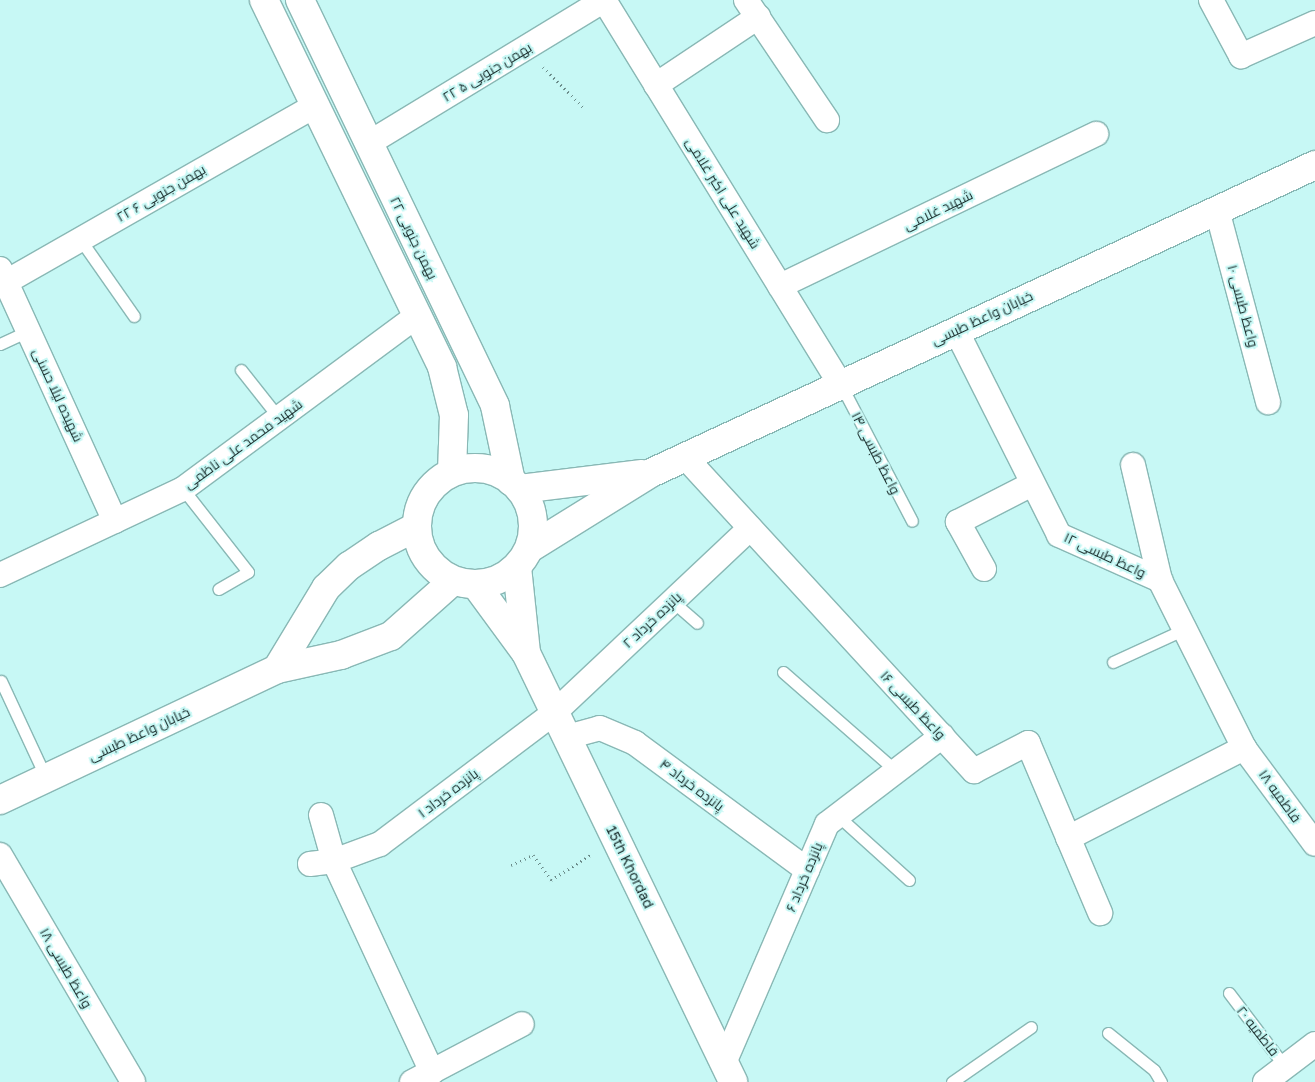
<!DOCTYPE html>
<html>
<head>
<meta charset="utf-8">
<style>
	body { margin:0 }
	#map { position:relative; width:1315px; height:1082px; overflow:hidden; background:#c7f8f5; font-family:"Golos Text",Cairo,sans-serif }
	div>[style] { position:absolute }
	.path>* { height:3px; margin-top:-1.5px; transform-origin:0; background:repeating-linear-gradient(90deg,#6a8b89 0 1px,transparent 0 5px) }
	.roads { filter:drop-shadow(1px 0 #89b8b5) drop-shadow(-1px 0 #89b8b5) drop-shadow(0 1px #89b8b5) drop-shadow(0 -1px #89b8b5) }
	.lane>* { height:11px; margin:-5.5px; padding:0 5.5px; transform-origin:5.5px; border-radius:5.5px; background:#fff }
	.street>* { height:24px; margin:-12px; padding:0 12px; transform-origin:12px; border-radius:12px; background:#fff }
	.secondary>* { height:28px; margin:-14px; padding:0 14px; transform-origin:14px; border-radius:14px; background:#fff }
	.secondary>.ring { margin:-14px; padding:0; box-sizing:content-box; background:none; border:28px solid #fff; border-radius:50% }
	span { translate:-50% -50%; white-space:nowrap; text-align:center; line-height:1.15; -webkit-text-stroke:4px #c7f8f5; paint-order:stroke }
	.street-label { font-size:14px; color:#192c2b }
</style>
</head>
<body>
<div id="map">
	<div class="path">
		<div style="left:543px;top:67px;width:59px;rotate:45deg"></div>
		<div style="left:511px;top:865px;width:24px;rotate:-24deg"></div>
		<div style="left:533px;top:855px;width:31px;rotate:54deg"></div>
		<div style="left:551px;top:880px;width:49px;rotate:-32.4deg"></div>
	</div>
	<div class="roads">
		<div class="lane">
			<div style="left:80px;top:239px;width:94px;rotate:55deg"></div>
			<div style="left:0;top:344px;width:31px;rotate:-25deg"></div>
			<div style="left:241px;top:370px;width:61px;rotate:51.6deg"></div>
			<div style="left:841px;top:385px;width:153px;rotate:62.4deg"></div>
			<div style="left:183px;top:489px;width:105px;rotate:51.9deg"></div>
			<div style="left:248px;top:572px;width:34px;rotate:150deg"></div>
			<div style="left:672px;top:601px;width:33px;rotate:41deg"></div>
			<div style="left:1113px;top:662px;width:79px;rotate:-24.6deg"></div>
			<div style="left:783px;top:672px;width:150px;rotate:41.2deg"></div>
			<div style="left:1px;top:681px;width:107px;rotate:65.1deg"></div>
			<div style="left:837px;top:815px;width:97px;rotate:42.1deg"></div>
			<div style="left:1229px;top:993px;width:94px;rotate:52.8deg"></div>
			<div style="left:1108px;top:1033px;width:59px;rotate:38.8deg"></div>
			<div style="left:1154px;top:1070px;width:14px;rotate:60deg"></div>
			<div style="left:952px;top:1082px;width:96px;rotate:-34.8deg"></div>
		</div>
		<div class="street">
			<div style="left:604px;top:0;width:452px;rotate:58.4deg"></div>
			<div style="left:746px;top:0;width:145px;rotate:56deg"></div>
			<div style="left:1211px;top:0;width:64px;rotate:61.8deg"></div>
			<div style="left:1241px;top:56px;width:81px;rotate:-24deg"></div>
			<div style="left:656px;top:85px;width:123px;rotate:-33.7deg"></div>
			<div style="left:369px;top:143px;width:275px;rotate:-31.3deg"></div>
			<div style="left:1217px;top:210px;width:199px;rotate:75.1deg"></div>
			<div style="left:0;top:269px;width:277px;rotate:65.5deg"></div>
			<div style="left:6px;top:282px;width:357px;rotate:-29.7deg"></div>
			<div style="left:780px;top:286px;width:351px;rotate:-25.7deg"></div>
			<div style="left:956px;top:330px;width:229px;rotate:63.3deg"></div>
			<div style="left:1059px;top:535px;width:111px;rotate:24deg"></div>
			<div style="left:1160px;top:580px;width:188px;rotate:63.4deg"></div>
			<div style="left:1244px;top:748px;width:119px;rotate:53.5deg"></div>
			<div style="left:685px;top:457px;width:427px;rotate:47.4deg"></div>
			<div style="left:974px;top:771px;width:61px;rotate:-27.4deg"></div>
			<div style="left:1028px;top:743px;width:185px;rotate:67deg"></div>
			<div style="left:1133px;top:465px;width:118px;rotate:76.8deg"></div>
			<div style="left:984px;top:569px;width:54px;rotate:-119deg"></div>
			<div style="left:958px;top:522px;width:83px;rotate:-27.2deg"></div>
			<div style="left:0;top:575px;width:202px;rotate:-25.2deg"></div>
			<div style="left:183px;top:489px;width:292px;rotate:-36.5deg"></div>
			<div style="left:567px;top:737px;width:34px;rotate:-15deg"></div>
			<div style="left:600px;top:728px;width:38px;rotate:23deg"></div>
			<div style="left:635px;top:743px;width:214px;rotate:36.4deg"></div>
			<div style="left:321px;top:815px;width:48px;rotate:74.2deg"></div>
			<div style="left:334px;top:861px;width:233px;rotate:65.1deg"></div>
			<div style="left:1068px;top:838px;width:198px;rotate:-27.1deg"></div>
			<div style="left:0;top:855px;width:263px;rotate:59.6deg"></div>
			<div style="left:310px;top:864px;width:24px;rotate:-7deg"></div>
			<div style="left:334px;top:861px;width:49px;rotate:-20.3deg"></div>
			<div style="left:380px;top:844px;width:219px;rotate:-37deg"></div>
			<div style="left:555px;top:712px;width:268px;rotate:-43.3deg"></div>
			<div style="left:724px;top:1063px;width:260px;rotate:-66.7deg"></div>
			<div style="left:827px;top:824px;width:145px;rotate:-37.4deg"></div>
			<div style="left:412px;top:1082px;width:124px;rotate:-27.8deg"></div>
			<div style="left:1265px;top:1082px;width:63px;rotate:-37.2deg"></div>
		</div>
		<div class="secondary">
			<div style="left:264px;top:0;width:408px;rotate:64.1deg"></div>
			<div style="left:442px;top:367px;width:49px;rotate:76deg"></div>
			<div style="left:454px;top:415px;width:57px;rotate:92deg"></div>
			<div style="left:300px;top:0;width:450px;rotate:64.3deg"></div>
			<div style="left:495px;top:406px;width:77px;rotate:78deg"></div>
			<div class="ring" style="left:417px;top:468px;width:88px;height:88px"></div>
			<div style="left:520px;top:489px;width:123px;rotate:-7deg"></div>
			<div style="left:530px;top:548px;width:142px;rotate:-31.8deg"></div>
			<div style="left:651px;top:473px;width:732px;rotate:-24.88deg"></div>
			<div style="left:517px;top:567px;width:86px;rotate:84deg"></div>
			<div style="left:476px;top:585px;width:84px;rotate:53.7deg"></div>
			<div style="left:526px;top:653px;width:476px;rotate:64.2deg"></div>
			<div style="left:277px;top:669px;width:95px;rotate:-58.8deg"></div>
			<div style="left:326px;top:588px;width:32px;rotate:-44deg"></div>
			<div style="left:349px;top:566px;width:36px;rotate:-34deg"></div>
			<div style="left:379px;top:546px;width:42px;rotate:-27.2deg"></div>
			<div style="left:0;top:800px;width:306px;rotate:-25.3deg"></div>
			<div style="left:277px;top:669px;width:66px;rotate:-12.3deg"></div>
			<div style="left:341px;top:655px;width:53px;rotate:-20.8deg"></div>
			<div style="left:391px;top:636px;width:83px;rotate:-41.6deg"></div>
		</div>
	</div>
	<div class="street-label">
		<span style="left:487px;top:72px;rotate:-31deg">۲۲ بهمن جنوبی ۵</span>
		<span style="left:161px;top:193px;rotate:-30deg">۲۲ بهمن جنوبی ۶</span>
		<span style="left:723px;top:193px;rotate:58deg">شهید علی اکبر غلامی</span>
		<span style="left:938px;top:210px;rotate:-26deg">شهید غلامی</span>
		<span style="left:414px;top:238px;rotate:64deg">۲۲ بهمن جنوبی</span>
		<span style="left:1243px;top:306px;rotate:75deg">واعظ طبسی ۱۰</span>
		<span style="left:982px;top:318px;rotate:-25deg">خیابان واعظ طبسی</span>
		<span style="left:58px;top:395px;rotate:65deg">شهیده لیلا حسنی</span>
		<span style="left:243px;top:444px;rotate:-36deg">شهید محمد علی ناظمی</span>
		<span style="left:876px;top:453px;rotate:63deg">واعظ طبسی ۱۴</span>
		<span style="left:1105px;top:555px;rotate:25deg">واعظ طبسی ۱۲</span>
		<span style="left:652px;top:620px;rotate:-43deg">پانزده خرداد ۲</span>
		<span style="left:913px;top:705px;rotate:47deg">واعظ طبسی ۱۶</span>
		<span style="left:139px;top:734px;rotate:-25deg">خیابان واعظ طبسی</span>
		<span style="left:692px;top:785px;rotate:37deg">پانزده خرداد ۴</span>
		<span style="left:448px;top:793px;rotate:-37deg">پانزده خرداد ۱</span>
		<span style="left:1280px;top:796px;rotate:54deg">فاطمیه ۱۸</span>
		<span style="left:630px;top:867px;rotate:64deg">15th Khordad</span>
		<span style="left:804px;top:877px;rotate:-67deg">پانزده خرداد ۶</span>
		<span style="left:66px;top:968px;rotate:60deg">واعظ طبسی ۱۸</span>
		<span style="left:1258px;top:1031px;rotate:52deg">فاطمیه ۲۰</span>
	</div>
</div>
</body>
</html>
